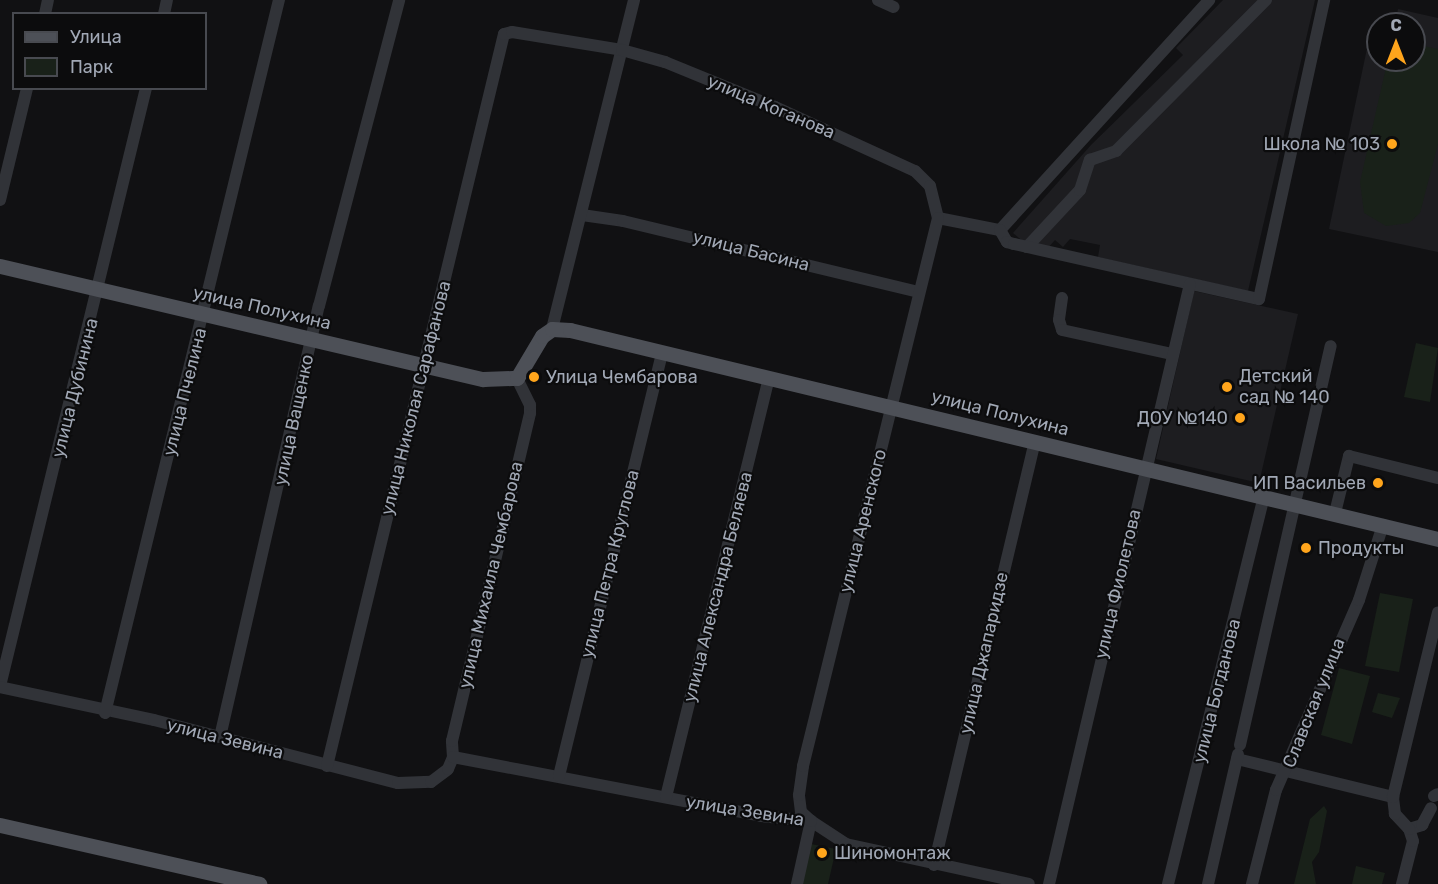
<!DOCTYPE html>
<html>
<head>
<meta charset="utf-8">
<style>
	body { margin:0 }
	#map { position:relative; width:1438px; height:884px; overflow:hidden; background:#111113; font-family:Rubik,sans-serif }
	div>[style] { position:absolute }
	.built>* { inset:0; background:#1d1d20 }
	.green>* { inset:0; background:#192119 }
	.minor>* { height:12px; margin:-6px; padding:0 6px; transform-origin:6px; border-radius:6px; background:#313338 }
	.major>* { height:15px; margin:-7.5px; padding:0 7.5px; transform-origin:7.5px; border-radius:7.5px; background:#4d5057 }
	.dots>* { width:16px; height:16px; translate:-50% -50%; box-sizing:border-box; border:3px solid #0c0c0d; border-radius:50% }
	span { translate:-50% -50%; white-space:nowrap; text-align:center; line-height:1.15; -webkit-text-stroke:4.5px #0c0c0d; paint-order:stroke }
	.street-label { font-size:18px; color:#a1a8b5 }
	.poi-label { font-size:18px; color:#a1a8b5 }
	.right { translate:-100% -50%; text-align:right }
	.left { translate:0 -50%; text-align:left }
	.legend { position:absolute; left:12px; top:12px; width:195px; height:78px; box-sizing:border-box; background:#0c0c0d; border:2px solid #484a50; margin:0; padding:8px 10px; list-style:none; font-size:18px; color:#a1a8b5 }
	.legend li { display:flex; align-items:center; gap:12px; height:30px }
	.legend b { width:30px; border:2px solid #484a50 }
	.north { position:absolute; left:1366px; top:12px; width:60px; height:60px; box-sizing:border-box; background:#0c0c0d; border:2px solid #484a50; border-radius:50%; rotate:0deg; font-size:16px; font-weight:700; line-height:24px; text-align:center; color:#a1a8b5 }
	.north::after { content:''; display:block; margin:auto; width:21px; height:27px; background:#ffa51c; clip-path:polygon(50% 0,100% 100%,50% 72%,0 100%) }
</style>
</head>
<body>
<div id="map">
	<div class="built">
		<div style="clip-path:polygon(1223px 0,1315px 0,1248px 291px,1098px 257px,1100px 245px,1070px 239px,1063px 247px,1055px 240px,1048px 248px,1025px 243px,1013px 233px,1091px 145px,1183px 55px,1176px 48px)"></div>
		<div style="clip-path:polygon(1398px 9px,1438px 18px,1438px 252px,1329px 229px,1369px 39px,1378px 40px,1378px 60px,1414px 60px,1414px 24px,1395px 24px)"></div>
		<div style="clip-path:polygon(1194px 291px,1298px 314px,1259px 483px,1156px 459px)"></div>
	</div>
	<div class="green">
		<div style="clip-path:polygon(1414px 44px,1438px 49px,1438px 144px,1420px 213px,1409px 223px,1386px 226px,1364px 213px,1360px 182px,1387px 63px,1414px 60px)"></div>
		<div style="clip-path:polygon(1416px 343px,1438px 348px,1430px 402px,1404px 397px)"></div>
		<div style="clip-path:polygon(1380px 593px,1413px 599px,1399px 672px,1365px 666px)"></div>
		<div style="clip-path:polygon(1339px 668px,1370px 676px,1352px 744px,1321px 735px)"></div>
		<div style="clip-path:polygon(1378px 693px,1400px 698px,1392px 718px,1372px 712px)"></div>
		<div style="clip-path:polygon(1324px 806px,1327px 811px,1319px 852px,1312px 862px,1316px 884px,1294px 884px,1310px 819px)"></div>
		<div style="clip-path:polygon(811px 844px,836px 849px,828px 884px,802px 884px)"></div>
		<div style="clip-path:polygon(1356px 866px,1385px 873px,1382px 884px,1352px 884px)"></div>
	</div>
	<div class="minor">
		<div style="left:878px;top:0;width:17px;rotate:24deg"></div>
		<div style="left:45px;top:14px;width:14px;rotate:-78deg"></div>
		<div style="left:164px;top:14px;width:14px;rotate:-78deg"></div>
		<div style="left:0;top:200px;width:115px;rotate:-76.4deg"></div>
		<div style="left:582px;top:215px;width:41px;rotate:8.3deg"></div>
		<div style="left:623px;top:221px;width:304px;rotate:13.5deg"></div>
		<div style="left:1000px;top:230px;width:311px;rotate:-47.7deg"></div>
		<div style="left:1027px;top:247px;width:78px;rotate:-47.1deg"></div>
		<div style="left:1080px;top:190px;width:32px;rotate:-72deg"></div>
		<div style="left:1090px;top:160px;width:28px;rotate:-19deg"></div>
		<div style="left:1116px;top:151px;width:213px;rotate:-45.2deg"></div>
		<div style="left:1062px;top:298px;width:22px;rotate:98deg"></div>
		<div style="left:1059px;top:320px;width:10px;rotate:73deg"></div>
		<div style="left:1062px;top:330px;width:113px;rotate:12.3deg"></div>
		<div style="left:552px;top:329px;width:339px;rotate:-76deg"></div>
		<div style="left:1335px;top:513px;width:59px;rotate:-76.2deg"></div>
		<div style="left:1349px;top:456px;width:92px;rotate:13.9deg"></div>
		<div style="left:0;top:686px;width:616px;rotate:-76.28deg"></div>
		<div style="left:0;top:687px;width:157px;rotate:12.1deg"></div>
		<div style="left:154px;top:720px;width:252px;rotate:14.5deg"></div>
		<div style="left:398px;top:783px;width:33px;rotate:-2deg"></div>
		<div style="left:431px;top:782px;width:21px;rotate:-37deg"></div>
		<div style="left:448px;top:769px;width:13px;rotate:-67deg"></div>
		<div style="left:453px;top:757px;width:16px;rotate:-94deg"></div>
		<div style="left:452px;top:741px;width:337px;rotate:-76.6deg"></div>
		<div style="left:530px;top:413px;width:8px;rotate:-90deg"></div>
		<div style="left:530px;top:405px;width:30px;rotate:-116deg"></div>
		<div style="left:105px;top:713px;width:734px;rotate:-76.29deg"></div>
		<div style="left:220px;top:737px;width:442px;rotate:-77.1deg"></div>
		<div style="left:319px;top:306px;width:316px;rotate:-75.3deg"></div>
		<div style="left:1240px;top:745px;width:409px;rotate:-77.2deg"></div>
		<div style="left:453px;top:757px;width:314px;rotate:10.8deg"></div>
		<div style="left:761px;top:816px;width:50px;rotate:5.7deg"></div>
		<div style="left:811px;top:821px;width:42px;rotate:33.3deg"></div>
		<div style="left:846px;top:844px;width:187px;rotate:12.3deg"></div>
		<div style="left:1237px;top:759px;width:161px;rotate:13.7deg"></div>
		<div style="left:327px;top:766px;width:753px;rotate:-76.41deg"></div>
		<div style="left:504px;top:34px;width:8px;rotate:-14deg"></div>
		<div style="left:512px;top:32px;width:111px;rotate:9.3deg"></div>
		<div style="left:622px;top:50px;width:45px;rotate:15.6deg"></div>
		<div style="left:665px;top:62px;width:119px;rotate:22.2deg"></div>
		<div style="left:775px;top:107px;width:154px;rotate:24.6deg"></div>
		<div style="left:915px;top:171px;width:21px;rotate:45deg"></div>
		<div style="left:930px;top:186px;width:33px;rotate:76deg"></div>
		<div style="left:938px;top:218px;width:63px;rotate:11deg"></div>
		<div style="left:1000px;top:230px;width:14px;rotate:60deg"></div>
		<div style="left:1007px;top:242px;width:7px;rotate:16deg"></div>
		<div style="left:1014px;top:244px;width:251px;rotate:12.7deg"></div>
		<div style="left:1259px;top:299px;width:306px;rotate:-77.7deg"></div>
		<div style="left:559px;top:776px;width:436px;rotate:-76.3deg"></div>
		<div style="left:1434px;top:796px;width:4px;rotate:-27deg"></div>
		<div style="left:666px;top:797px;width:431px;rotate:-76.2deg"></div>
		<div style="left:1409px;top:829px;width:14px;rotate:-17deg"></div>
		<div style="left:1422px;top:825px;width:19px;rotate:-62deg"></div>
		<div style="left:934px;top:865px;width:435px;rotate:-76.6deg"></div>
		<div style="left:797px;top:884px;width:65px;rotate:-77.5deg"></div>
		<div style="left:811px;top:821px;width:13px;rotate:-138deg"></div>
		<div style="left:801px;top:812px;width:17px;rotate:-97deg"></div>
		<div style="left:799px;top:795px;width:29px;rotate:-82deg"></div>
		<div style="left:803px;top:766px;width:564px;rotate:-76.16deg"></div>
		<div style="left:1049px;top:884px;width:616px;rotate:-76.78deg"></div>
		<div style="left:1168px;top:884px;width:399px;rotate:-76.1deg"></div>
		<div style="left:1208px;top:884px;width:133px;rotate:-77deg"></div>
		<div style="left:1252px;top:884px;width:97px;rotate:-75.7deg"></div>
		<div style="left:1276px;top:790px;width:207px;rotate:-66.4deg"></div>
		<div style="left:1359px;top:600px;width:79px;rotate:-72.3deg"></div>
		<div style="left:1402px;top:884px;width:44px;rotate:-75.7deg"></div>
		<div style="left:1413px;top:841px;width:13px;rotate:-108deg"></div>
		<div style="left:1409px;top:829px;width:21px;rotate:-133deg"></div>
		<div style="left:1395px;top:814px;width:17px;rotate:-97deg"></div>
		<div style="left:1393px;top:797px;width:190px;rotate:-76.3deg"></div>
	</div>
	<div class="major">
		<div style="left:0;top:266px;width:496px;rotate:13.2deg"></div>
		<div style="left:483px;top:379px;width:34px;rotate:-2deg"></div>
		<div style="left:517px;top:378px;width:49px;rotate:-59.2deg"></div>
		<div style="left:542px;top:336px;width:12px;rotate:-35deg"></div>
		<div style="left:552px;top:329px;width:18px;rotate:3deg"></div>
		<div style="left:570px;top:330px;width:893px;rotate:13.54deg"></div>
		<div style="left:0;top:825px;width:266px;rotate:12.8deg"></div>
	</div>
	<div class="dots">
		<div style="left:1392px;top:144px;background:#ffa51c"></div>
		<div style="left:534px;top:377px;background:#ffa51c"></div>
		<div style="left:1227px;top:387px;background:#ffa51c"></div>
		<div style="left:1240px;top:418px;background:#ffa51c"></div>
		<div style="left:1378px;top:483px;background:#ffa51c"></div>
		<div style="left:1306px;top:548px;background:#ffa51c"></div>
		<div style="left:822px;top:853px;background:#ffa51c"></div>
	</div>
	<div class="street-label">
		<span style="left:771px;top:107px;rotate:23deg">улица Коганова</span>
		<span style="left:751px;top:251px;rotate:14deg">улица Басина</span>
		<span style="left:262px;top:308px;rotate:13deg">улица Полухина</span>
		<span style="left:75px;top:388px;rotate:-76deg">улица Дубинина</span>
		<span style="left:185px;top:392px;rotate:-76deg">улица Пчелина</span>
		<span style="left:416px;top:398px;rotate:-76deg">улица Николая Сарафанова</span>
		<span style="left:1000px;top:413px;rotate:14deg">улица Полухина</span>
		<span style="left:294px;top:420px;rotate:-78deg">улица Ващенко</span>
		<span style="left:863px;top:521px;rotate:-76deg">улица Аренского</span>
		<span style="left:610px;top:564px;rotate:-76deg">улица Петра Круглова</span>
		<span style="left:491px;top:575px;rotate:-77deg">улица Михаила Чембарова</span>
		<span style="left:1118px;top:584px;rotate:-77deg">улица Фиолетова</span>
		<span style="left:718px;top:587px;rotate:-76deg">улица Александра Беляева</span>
		<span style="left:984px;top:653px;rotate:-77deg">улица Джапаридзе</span>
		<span style="left:1217px;top:691px;rotate:-76deg">улица Богданова</span>
		<span style="left:1314px;top:703px;rotate:-68deg">Славская улица</span>
		<span style="left:225px;top:739px;rotate:14deg">улица Зевина</span>
		<span style="left:745px;top:811px;rotate:9deg">улица Зевина</span>
	</div>
	<div class="poi-label">
		<span class="right" style="left:1380px;top:144px">Школа № 103</span>
		<span class="left" style="left:546px;top:377px">Улица Чембарова</span>
		<span class="left" style="left:1239px;top:387px">Детский<br>сад № 140</span>
		<span class="right" style="left:1228px;top:418px">ДОУ №140</span>
		<span class="right" style="left:1366px;top:483px">ИП Васильев</span>
		<span class="left" style="left:1318px;top:548px">Продукты</span>
		<span class="left" style="left:834px;top:853px">Шиномонтаж</span>
	</div>
	<ul class="legend">
	<li><b style="height:8px;background:#4d5057"></b>Улица</li>
	<li><b style="height:16px;background:#192119"></b>Парк</li>
	</ul>
	<div class="north">С</div>
</div>
</body>
</html>
